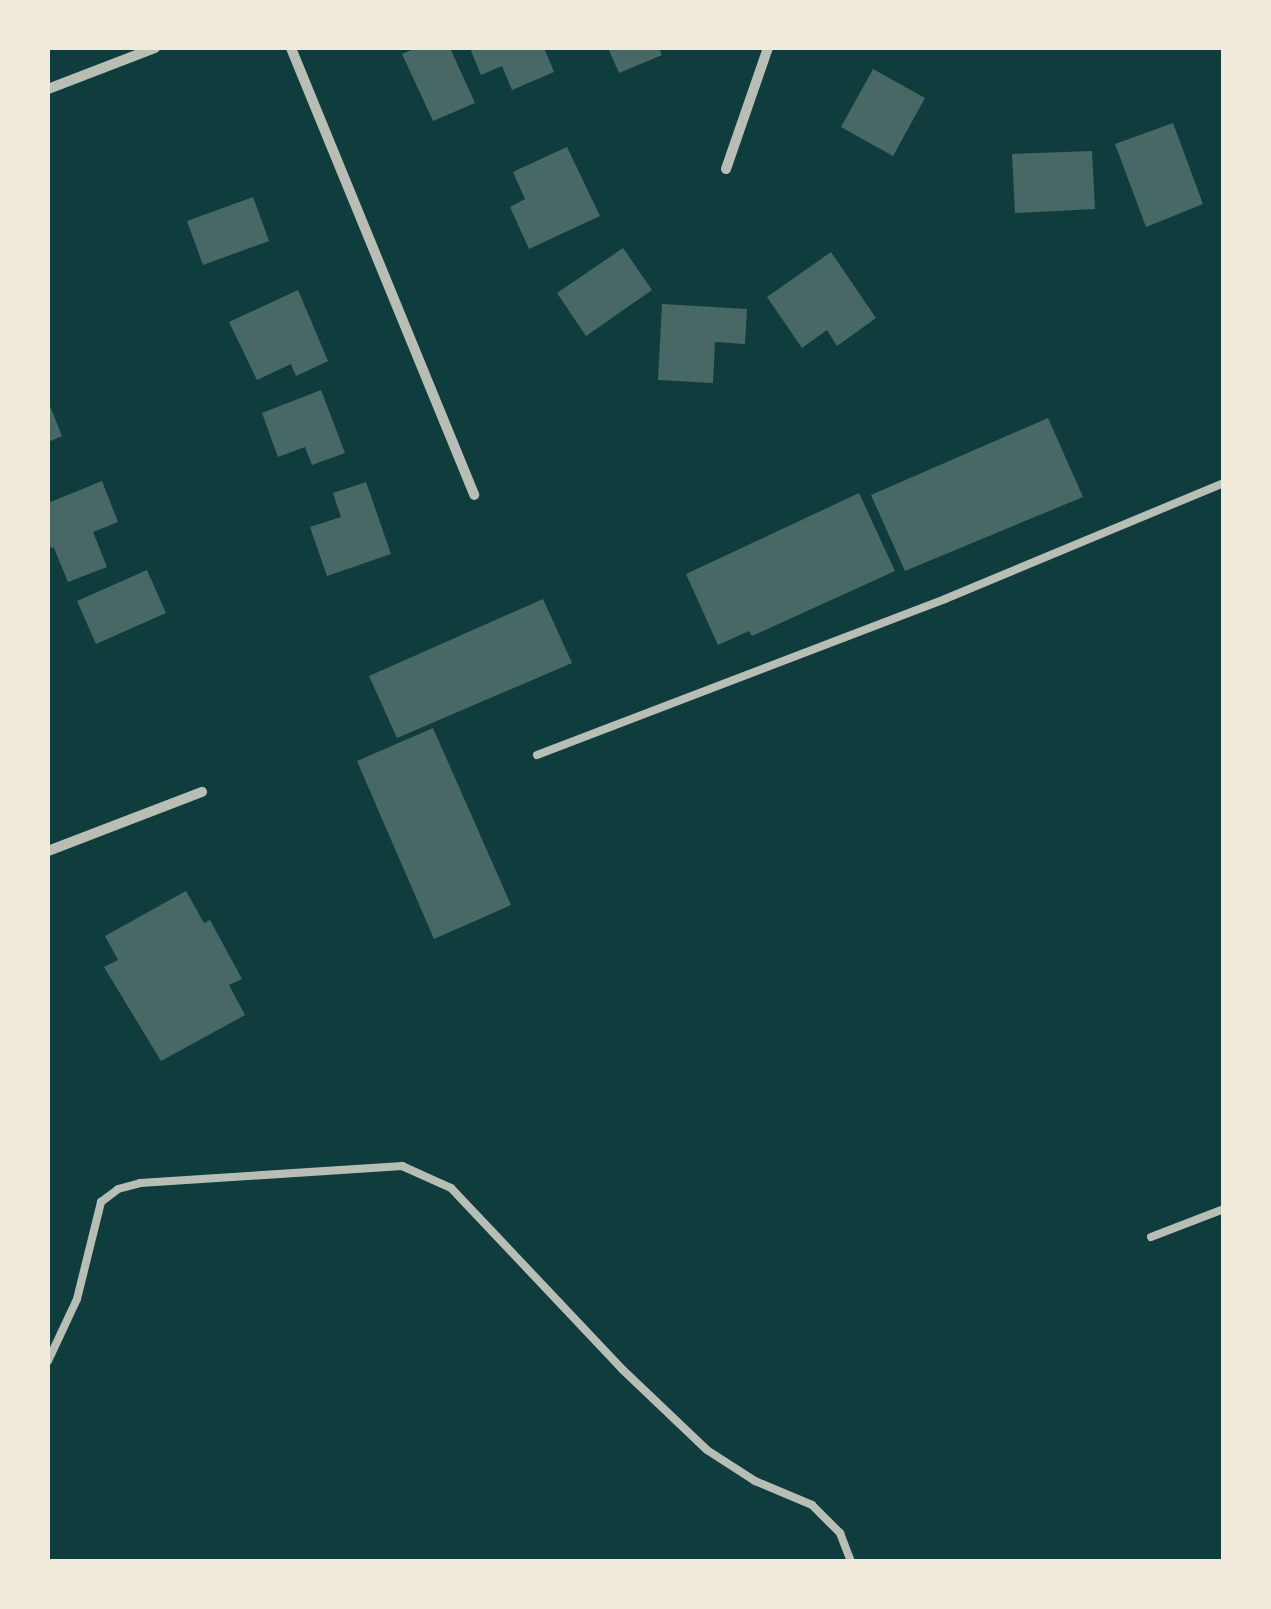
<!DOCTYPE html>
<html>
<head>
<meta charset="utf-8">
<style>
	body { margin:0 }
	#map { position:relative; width:1271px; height:1609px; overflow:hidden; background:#0f3d3e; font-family:"Noto Sans",sans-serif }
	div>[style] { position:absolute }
	.building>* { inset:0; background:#486865 }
	.service>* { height:8px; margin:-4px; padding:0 4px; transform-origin:4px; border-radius:4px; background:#b8beb3 }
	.minor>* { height:10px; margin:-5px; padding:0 5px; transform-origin:5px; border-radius:5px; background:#b8beb3 }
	span { translate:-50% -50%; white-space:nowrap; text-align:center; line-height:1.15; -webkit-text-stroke:9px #f1e9da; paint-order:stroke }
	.frame { position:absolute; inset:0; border:50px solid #f1e9da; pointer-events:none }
</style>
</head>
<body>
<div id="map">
	<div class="building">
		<div style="clip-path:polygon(416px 48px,450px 48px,475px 103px,433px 121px,402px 54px)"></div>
		<div style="clip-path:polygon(470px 48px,544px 48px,554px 72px,512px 90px,502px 66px,481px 75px)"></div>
		<div style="clip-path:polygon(608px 48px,659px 48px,662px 55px,619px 73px)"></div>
		<div style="clip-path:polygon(873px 69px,925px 98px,893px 156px,841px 127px)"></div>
		<div style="clip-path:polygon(1173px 123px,1203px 204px,1146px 227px,1115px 144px)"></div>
		<div style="clip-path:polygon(567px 147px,600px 216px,529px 249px,510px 207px,525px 199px,513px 172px)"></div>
		<div style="clip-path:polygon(1092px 151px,1095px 209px,1015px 213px,1012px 154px)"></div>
		<div style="clip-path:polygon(253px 197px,269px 241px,203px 265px,187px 221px)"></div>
		<div style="clip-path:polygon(623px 248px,652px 290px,586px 336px,557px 293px)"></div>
		<div style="clip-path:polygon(831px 252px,876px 318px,837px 346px,827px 330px,802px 348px,767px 297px)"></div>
		<div style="clip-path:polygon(298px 290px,328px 361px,296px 376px,291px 364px,257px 380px,229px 322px)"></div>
		<div style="clip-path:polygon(662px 304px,747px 309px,745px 344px,715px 342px,713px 383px,658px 380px)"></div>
		<div style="clip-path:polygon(321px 390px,345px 453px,312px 465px,305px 447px,278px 457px,262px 413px)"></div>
		<div style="clip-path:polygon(48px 401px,62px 436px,48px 442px)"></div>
		<div style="clip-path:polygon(1048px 418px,1083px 497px,905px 571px,871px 495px)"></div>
		<div style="clip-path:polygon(102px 481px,118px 522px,93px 532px,107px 567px,68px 582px,54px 548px,48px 547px,48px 503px)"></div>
		<div style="clip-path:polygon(366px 482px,391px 554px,327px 576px,310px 527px,341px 517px,333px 493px)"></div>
		<div style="clip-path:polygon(859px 493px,895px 571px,752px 636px,749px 631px,718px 645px,686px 574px)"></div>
		<div style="clip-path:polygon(147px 570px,166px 613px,96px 644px,77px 601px)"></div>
		<div style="clip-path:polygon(543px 599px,572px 663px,397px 738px,369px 676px)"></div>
		<div style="clip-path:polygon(433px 728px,511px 905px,434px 939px,357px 761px)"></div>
		<div style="clip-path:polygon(186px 891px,204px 923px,210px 920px,242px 979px,229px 985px,245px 1015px,161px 1061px,104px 967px,118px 960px,105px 936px)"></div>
	</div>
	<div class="service">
		<div style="left:537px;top:755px;width:437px;rotate:-20.9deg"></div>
		<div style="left:945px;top:599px;width:302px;rotate:-22.6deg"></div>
		<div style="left:1151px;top:1237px;width:78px;rotate:-21deg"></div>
		<div style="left:48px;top:1361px;width:68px;rotate:-64.9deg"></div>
		<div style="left:77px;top:1299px;width:100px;rotate:-76.1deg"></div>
		<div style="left:101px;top:1202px;width:21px;rotate:-37deg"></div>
		<div style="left:118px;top:1189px;width:23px;rotate:-15deg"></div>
		<div style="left:140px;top:1183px;width:263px;rotate:-3.7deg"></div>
		<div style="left:402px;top:1166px;width:54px;rotate:24.2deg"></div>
		<div style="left:451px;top:1188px;width:250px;rotate:46.6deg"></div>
		<div style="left:623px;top:1370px;width:116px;rotate:43.6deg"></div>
		<div style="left:707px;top:1450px;width:57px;rotate:32.9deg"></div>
		<div style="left:755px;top:1481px;width:62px;rotate:22.8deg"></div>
		<div style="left:812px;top:1505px;width:40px;rotate:45deg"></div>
		<div style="left:840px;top:1533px;width:31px;rotate:69deg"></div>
	</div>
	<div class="minor">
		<div style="left:291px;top:48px;width:483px;rotate:67.7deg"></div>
		<div style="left:48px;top:89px;width:115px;rotate:-21deg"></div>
		<div style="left:726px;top:169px;width:128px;rotate:-70.9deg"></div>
		<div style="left:48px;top:851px;width:165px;rotate:-21deg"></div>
	</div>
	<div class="frame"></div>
</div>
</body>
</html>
